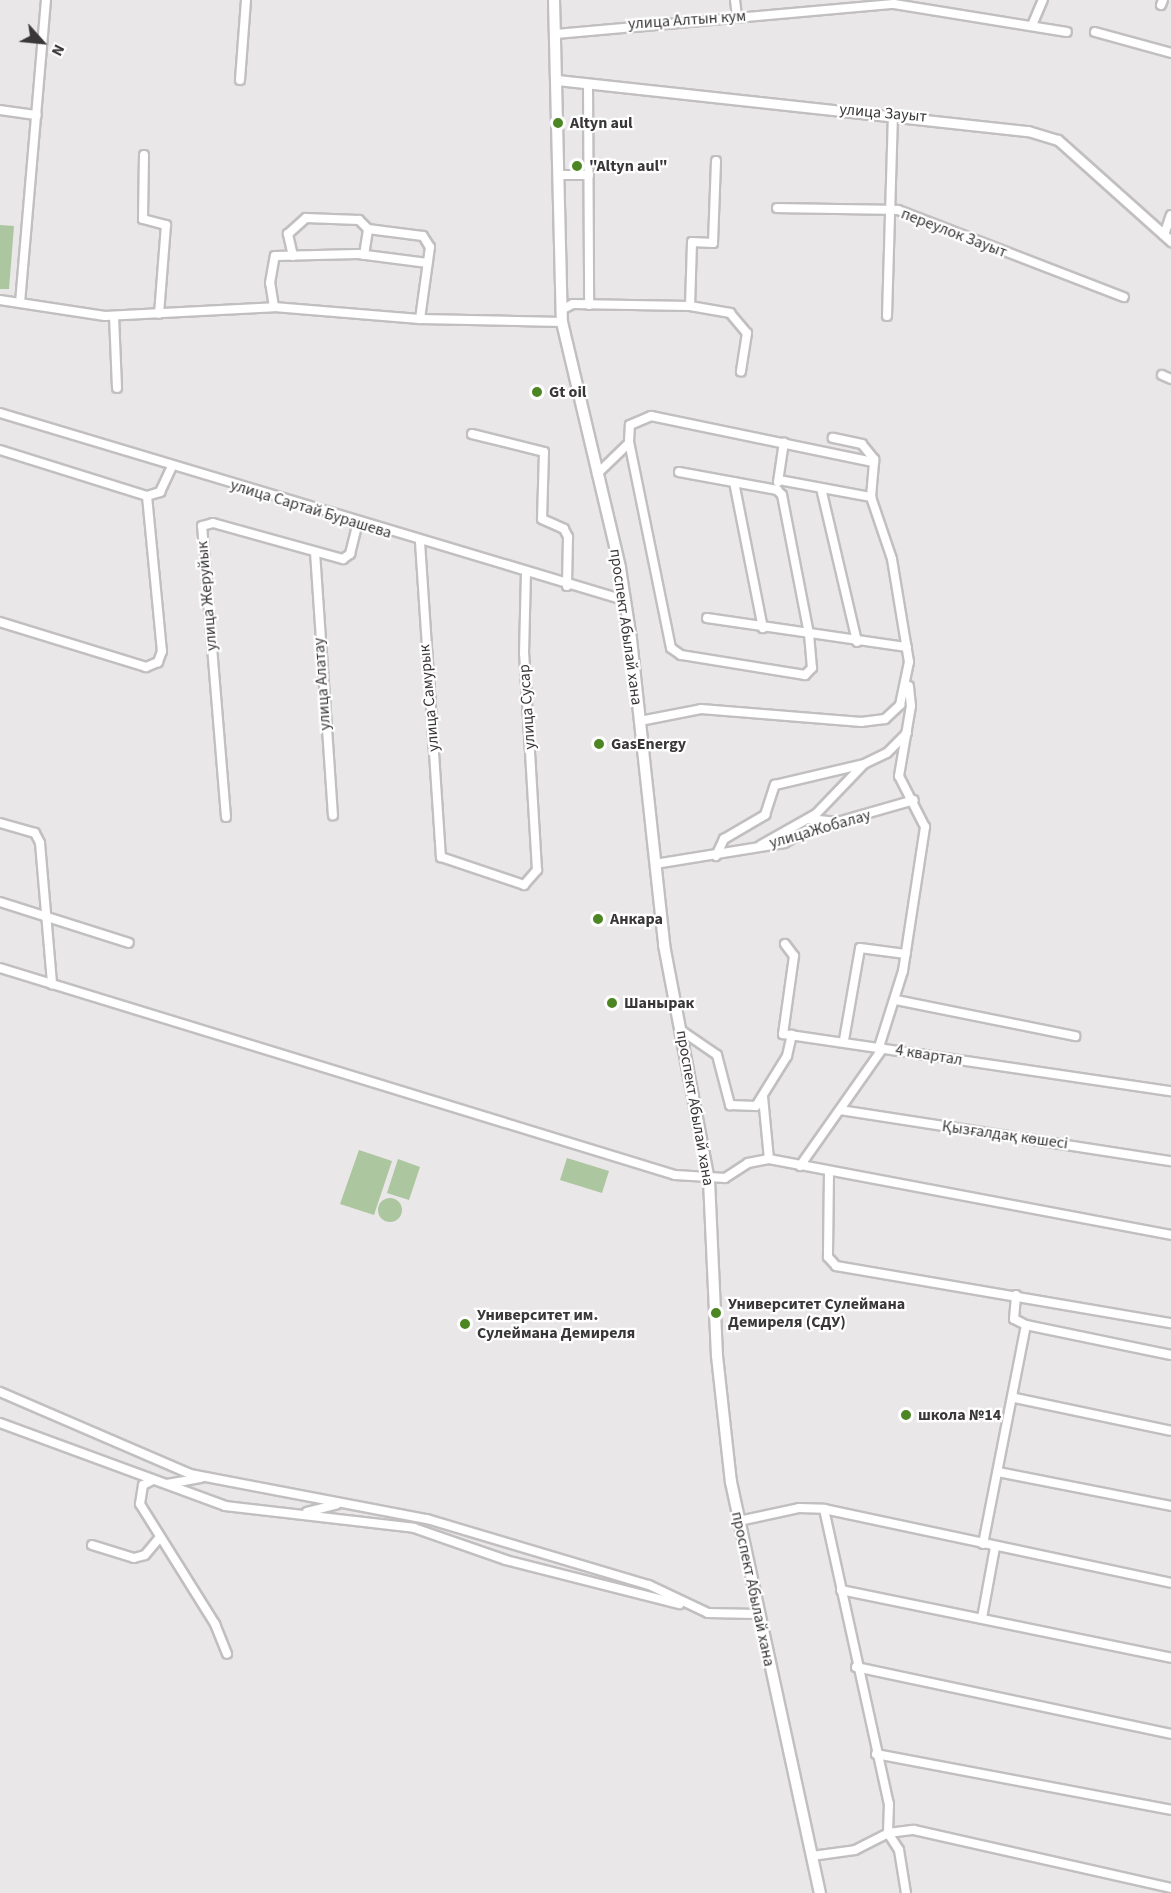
<!DOCTYPE html>
<html>
<head>
<meta charset="utf-8">
<style>
	body { margin:0 }
	#map { position:relative; width:1171px; height:1893px; overflow:hidden; background:#eae7e8; font-family:"Source Sans 3",sans-serif }
	div>[style] { position:absolute }
	.green>* { inset:0; background:#acc69f }
	.round { border-radius:50% }
	.roads { filter:drop-shadow(2px 0 #c2bfc0) drop-shadow(-2px 0 #c2bfc0) drop-shadow(0 2px #c2bfc0) drop-shadow(0 -2px #c2bfc0) }
	.minor>* { height:8px; margin:-4px; padding:0 4px; transform-origin:4px; border-radius:4px; background:#fff }
	.tertiary>* { height:9px; margin:-4.5px; padding:0 4.5px; transform-origin:4.5px; border-radius:4.5px; background:#fff }
	.secondary>* { height:10px; margin:-5px; padding:0 5px; transform-origin:5px; border-radius:5px; background:#fff }
	.dots>* { width:16px; height:16px; translate:-50% -50%; box-sizing:border-box; border:3px solid #fff; border-radius:50% }
	span { translate:-50% -50%; white-space:nowrap; text-align:center; line-height:1.15; -webkit-text-stroke:4.5px #fff; paint-order:stroke }
	.street-label { font-size:16px; color:#393738 }
	.poi-label { font-size:16px; color:#393738; font-weight:700 }
	.left { translate:0 -50%; text-align:left }
	.north { position:absolute; left:12px; top:12px; width:60px; height:60px; -webkit-text-stroke:4px #fff; paint-order:stroke; rotate:117deg; font-size:16px; font-weight:700; line-height:24px; text-align:center; color:#393738 }
	.north::after { content:''; display:block; margin:auto; width:21px; height:27px; background:#393738; clip-path:polygon(50% 0,100% 100%,50% 72%,0 100%) }
</style>
</head>
<body>
<div id="map">
	<div class="green">
		<div style="clip-path:polygon(0 225px,14px 226px,9px 289px,0 289px)"></div>
		<div style="clip-path:polygon(359px 1150px,392px 1161px,374px 1215px,340px 1204px)"></div>
		<div style="clip-path:polygon(567px 1158px,609px 1171px,602px 1193px,560px 1180px)"></div>
		<div style="clip-path:polygon(398px 1159px,420px 1167px,409px 1200px,387px 1193px)"></div>
		<div class="round" style="left:378px;top:1198px;width:24px;height:24px"></div>
	</div>
	<div class="roads">
		<div class="minor">
			<div style="left:735px;top:0;width:17px;rotate:83deg"></div>
			<div style="left:1161px;top:5px;width:5px;rotate:-68deg"></div>
			<div style="left:1033px;top:23px;width:25px;rotate:-67deg"></div>
			<div style="left:1095px;top:32px;width:79px;rotate:15.4deg"></div>
			<div style="left:556px;top:34px;width:339px;rotate:-5.1deg"></div>
			<div style="left:894px;top:4px;width:175px;rotate:9.2deg"></div>
			<div style="left:240px;top:80px;width:80px;rotate:-85.7deg"></div>
			<div style="left:588px;top:84px;width:221px;rotate:89.7deg"></div>
			<div style="left:0;top:110px;width:37px;rotate:8deg"></div>
			<div style="left:144px;top:155px;width:64px;rotate:90.9deg"></div>
			<div style="left:143px;top:219px;width:24px;rotate:15deg"></div>
			<div style="left:166px;top:225px;width:89px;rotate:94.5deg"></div>
			<div style="left:559px;top:175px;width:30px"></div>
			<div style="left:777px;top:208px;width:121px;rotate:0.9deg"></div>
			<div style="left:898px;top:210px;width:242px;rotate:21.1deg"></div>
			<div style="left:1164px;top:235px;width:21px;rotate:-71deg"></div>
			<div style="left:364px;top:255px;width:26px;rotate:-81deg"></div>
			<div style="left:293px;top:256px;width:23px;rotate:-103deg"></div>
			<div style="left:288px;top:234px;width:24px;rotate:-42deg"></div>
			<div style="left:306px;top:218px;width:53px;rotate:2.2deg"></div>
			<div style="left:359px;top:220px;width:13px;rotate:45deg"></div>
			<div style="left:368px;top:229px;width:55px;rotate:7.3deg"></div>
			<div style="left:423px;top:236px;width:13px;rotate:58deg"></div>
			<div style="left:430px;top:247px;width:73px;rotate:97.9deg"></div>
			<div style="left:0;top:300px;width:106px;rotate:8.7deg"></div>
			<div style="left:105px;top:316px;width:169px;rotate:-3deg"></div>
			<div style="left:274px;top:307px;width:146px;rotate:4.7deg"></div>
			<div style="left:420px;top:319px;width:142px;rotate:1.2deg"></div>
			<div style="left:20px;top:303px;width:304px;rotate:-85.1deg"></div>
			<div style="left:690px;top:306px;width:64px;rotate:-88.2deg"></div>
			<div style="left:692px;top:242px;width:21px;rotate:3deg"></div>
			<div style="left:713px;top:243px;width:82px;rotate:-87.9deg"></div>
			<div style="left:274px;top:307px;width:24px;rotate:-99deg"></div>
			<div style="left:270px;top:283px;width:27px;rotate:-80deg"></div>
			<div style="left:275px;top:256px;width:83px;rotate:-1.4deg"></div>
			<div style="left:358px;top:254px;width:70px;rotate:7.4deg"></div>
			<div style="left:561px;top:310px;width:13px;rotate:-27deg"></div>
			<div style="left:573px;top:304px;width:117px;rotate:1deg"></div>
			<div style="left:690px;top:306px;width:41px;rotate:9.9deg"></div>
			<div style="left:730px;top:313px;width:26px;rotate:50deg"></div>
			<div style="left:747px;top:333px;width:39px;rotate:99deg"></div>
			<div style="left:114px;top:316px;width:72px;rotate:87.6deg"></div>
			<div style="left:887px;top:316px;width:201px;rotate:-88.3deg"></div>
			<div style="left:1162px;top:375px;width:10px;rotate:24deg"></div>
			<div style="left:0;top:413px;width:651px;rotate:16.68deg"></div>
			<div style="left:472px;top:434px;width:74px;rotate:14deg"></div>
			<div style="left:544px;top:452px;width:67px;rotate:91.7deg"></div>
			<div style="left:542px;top:519px;width:24px;rotate:24deg"></div>
			<div style="left:564px;top:529px;width:9px;rotate:63deg"></div>
			<div style="left:568px;top:537px;width:49px;rotate:91.2deg"></div>
			<div style="left:0;top:450px;width:154px;rotate:17.4deg"></div>
			<div style="left:147px;top:496px;width:156px;rotate:84.5deg"></div>
			<div style="left:162px;top:651px;width:12px;rotate:110deg"></div>
			<div style="left:158px;top:662px;width:13px;rotate:157deg"></div>
			<div style="left:146px;top:667px;width:153px;rotate:-162.9deg"></div>
			<div style="left:679px;top:472px;width:100px;rotate:10.4deg"></div>
			<div style="left:777px;top:490px;width:7px;rotate:45deg"></div>
			<div style="left:782px;top:495px;width:142px;rotate:79deg"></div>
			<div style="left:809px;top:634px;width:34px;rotate:85deg"></div>
			<div style="left:812px;top:668px;width:10px;rotate:135deg"></div>
			<div style="left:805px;top:675px;width:126px;rotate:-170.8deg"></div>
			<div style="left:681px;top:655px;width:12px;rotate:-145deg"></div>
			<div style="left:671px;top:648px;width:210px;rotate:-101.5deg"></div>
			<div style="left:629px;top:442px;width:17px;rotate:-87deg"></div>
			<div style="left:630px;top:425px;width:23px;rotate:-23deg"></div>
			<div style="left:651px;top:416px;width:228px;rotate:11.7deg"></div>
			<div style="left:597px;top:474px;width:43px;rotate:-44.1deg"></div>
			<div style="left:779px;top:480px;width:94px;rotate:10.5deg"></div>
			<div style="left:734px;top:482px;width:149px;rotate:78.8deg"></div>
			<div style="left:778px;top:482px;width:40px;rotate:-81.5deg"></div>
			<div style="left:821px;top:488px;width:158px;rotate:76.8deg"></div>
			<div style="left:147px;top:496px;width:14px;rotate:-17deg"></div>
			<div style="left:160px;top:492px;width:26px;rotate:-65deg"></div>
			<div style="left:420px;top:542px;width:316px;rotate:86.2deg"></div>
			<div style="left:441px;top:857px;width:88px;rotate:18.6deg"></div>
			<div style="left:524px;top:885px;width:20px;rotate:-49deg"></div>
			<div style="left:537px;top:870px;width:216px;rotate:-93.4deg"></div>
			<div style="left:524px;top:654px;width:81px;rotate:-88.6deg"></div>
			<div style="left:315px;top:552px;width:264px;rotate:86.1deg"></div>
			<div style="left:707px;top:618px;width:202px;rotate:8.3deg"></div>
			<div style="left:640px;top:721px;width:62px;rotate:-11.1deg"></div>
			<div style="left:701px;top:709px;width:161px;rotate:4.6deg"></div>
			<div style="left:861px;top:722px;width:24px;rotate:-7deg"></div>
			<div style="left:885px;top:719px;width:21px;rotate:-43deg"></div>
			<div style="left:900px;top:705px;width:44px;rotate:-78.2deg"></div>
			<div style="left:909px;top:662px;width:104px;rotate:-99.4deg"></div>
			<div style="left:892px;top:559px;width:65px;rotate:-108.7deg"></div>
			<div style="left:871px;top:497px;width:38px;rotate:-85deg"></div>
			<div style="left:874px;top:459px;width:19px;rotate:-129deg"></div>
			<div style="left:862px;top:444px;width:30px;rotate:-168deg"></div>
			<div style="left:226px;top:817px;width:292px;rotate:-94.7deg"></div>
			<div style="left:202px;top:526px;width:11px;rotate:-15deg"></div>
			<div style="left:213px;top:523px;width:135px;rotate:15.5deg"></div>
			<div style="left:343px;top:559px;width:9px;rotate:-36deg"></div>
			<div style="left:350px;top:554px;width:33px;rotate:-76deg"></div>
			<div style="left:809px;top:819px;width:29px;rotate:6deg"></div>
			<div style="left:0;top:823px;width:36px;rotate:16deg"></div>
			<div style="left:35px;top:833px;width:11px;rotate:63deg"></div>
			<div style="left:40px;top:843px;width:142px;rotate:85.1deg"></div>
			<div style="left:761px;top:845px;width:63px;rotate:-29.4deg"></div>
			<div style="left:816px;top:814px;width:68px;rotate:-46.2deg"></div>
			<div style="left:716px;top:856px;width:19px;rotate:-65deg"></div>
			<div style="left:724px;top:839px;width:48px;rotate:-30.3deg"></div>
			<div style="left:765px;top:815px;width:32px;rotate:-72deg"></div>
			<div style="left:775px;top:785px;width:91px;rotate:-13.3deg"></div>
			<div style="left:864px;top:764px;width:25px;rotate:-26deg"></div>
			<div style="left:887px;top:753px;width:28px;rotate:-45deg"></div>
			<div style="left:655px;top:864px;width:131px;rotate:-9.2deg"></div>
			<div style="left:784px;top:843px;width:25px;rotate:-29deg"></div>
			<div style="left:806px;top:831px;width:112px;rotate:-16deg"></div>
			<div style="left:0;top:902px;width:135px;rotate:17.6deg"></div>
			<div style="left:785px;top:944px;width:15px;rotate:53deg"></div>
			<div style="left:794px;top:956px;width:79px;rotate:98deg"></div>
			<div style="left:783px;top:1034px;width:392px;rotate:8.4deg"></div>
			<div style="left:0;top:968px;width:706px;rotate:17.05deg"></div>
			<div style="left:675px;top:1175px;width:50px;rotate:3.4deg"></div>
			<div style="left:725px;top:1178px;width:27px;rotate:-33deg"></div>
			<div style="left:748px;top:1163px;width:21px;rotate:-11deg"></div>
			<div style="left:769px;top:1159px;width:409px;rotate:10.7deg"></div>
			<div style="left:896px;top:1000px;width:183px;rotate:11.4deg"></div>
			<div style="left:682px;top:1031px;width:42px;rotate:34.4deg"></div>
			<div style="left:717px;top:1055px;width:52px;rotate:75.4deg"></div>
			<div style="left:730px;top:1105px;width:26px;rotate:2deg"></div>
			<div style="left:756px;top:1106px;width:59px;rotate:-58.2deg"></div>
			<div style="left:787px;top:1056px;width:22px;rotate:-77deg"></div>
			<div style="left:844px;top:1040px;width:93px;rotate:-80.1deg"></div>
			<div style="left:860px;top:948px;width:46px;rotate:7.4deg"></div>
			<div style="left:879px;top:1047px;width:80px;rotate:-72.5deg"></div>
			<div style="left:903px;top:971px;width:146px;rotate:-81.3deg"></div>
			<div style="left:925px;top:827px;width:57px;rotate:-117deg"></div>
			<div style="left:899px;top:776px;width:71px;rotate:-80.3deg"></div>
			<div style="left:911px;top:706px;width:20px;rotate:-96deg"></div>
			<div style="left:763px;top:1097px;width:62px;rotate:84.5deg"></div>
			<div style="left:840px;top:1110px;width:335px;rotate:8.8deg"></div>
			<div style="left:800px;top:1166px;width:144px;rotate:-54.9deg"></div>
			<div style="left:829px;top:1172px;width:85px;rotate:90.7deg"></div>
			<div style="left:828px;top:1257px;width:12px;rotate:48deg"></div>
			<div style="left:836px;top:1266px;width:340px;rotate:9.7deg"></div>
			<div style="left:1026px;top:1325px;width:148px;rotate:11.7deg"></div>
			<div style="left:0;top:1392px;width:207px;rotate:23.3deg"></div>
			<div style="left:190px;top:1474px;width:241px;rotate:10.8deg"></div>
			<div style="left:427px;top:1519px;width:232px;rotate:16.6deg"></div>
			<div style="left:649px;top:1585px;width:65px;rotate:25.4deg"></div>
			<div style="left:708px;top:1613px;width:49px;rotate:1.2deg"></div>
			<div style="left:1015px;top:1398px;width:159px;rotate:11.9deg"></div>
			<div style="left:0;top:1423px;width:240px;rotate:20.2deg"></div>
			<div style="left:225px;top:1506px;width:190px;rotate:6.6deg"></div>
			<div style="left:414px;top:1528px;width:97px;rotate:19.2deg"></div>
			<div style="left:506px;top:1560px;width:179px;rotate:14.3deg"></div>
			<div style="left:998px;top:1472px;width:176px;rotate:11.1deg"></div>
			<div style="left:153px;top:1480px;width:11px;rotate:153deg"></div>
			<div style="left:143px;top:1485px;width:19px;rotate:99deg"></div>
			<div style="left:140px;top:1504px;width:142px;rotate:58deg"></div>
			<div style="left:215px;top:1624px;width:32px;rotate:68deg"></div>
			<div style="left:167px;top:1484px;width:34px;rotate:-10deg"></div>
			<div style="left:824px;top:1509px;width:302px;rotate:77.6deg"></div>
			<div style="left:889px;top:1804px;width:29px;rotate:92deg"></div>
			<div style="left:888px;top:1833px;width:20px;rotate:57deg"></div>
			<div style="left:899px;top:1850px;width:44px;rotate:80.8deg"></div>
			<div style="left:307px;top:1512px;width:30px;rotate:-14deg"></div>
			<div style="left:739px;top:1521px;width:61px;rotate:-12.2deg"></div>
			<div style="left:799px;top:1508px;width:25px;rotate:2deg"></div>
			<div style="left:824px;top:1509px;width:355px;rotate:12deg"></div>
			<div style="left:983px;top:1544px;width:223px;rotate:-78.9deg"></div>
			<div style="left:1026px;top:1325px;width:13px;rotate:-153deg"></div>
			<div style="left:1014px;top:1319px;width:24px;rotate:-85deg"></div>
			<div style="left:92px;top:1545px;width:44px;rotate:17.2deg"></div>
			<div style="left:134px;top:1558px;width:11px;rotate:-15deg"></div>
			<div style="left:145px;top:1555px;width:23px;rotate:-50deg"></div>
			<div style="left:841px;top:1590px;width:337px;rotate:11.6deg"></div>
			<div style="left:982px;top:1618px;width:72px;rotate:-79.6deg"></div>
			<div style="left:856px;top:1667px;width:322px;rotate:12deg"></div>
			<div style="left:876px;top:1754px;width:300px;rotate:10.7deg"></div>
			<div style="left:812px;top:1856px;width:43px;rotate:-7.9deg"></div>
			<div style="left:855px;top:1850px;width:37px;rotate:-27deg"></div>
			<div style="left:888px;top:1833px;width:26px;rotate:-7deg"></div>
			<div style="left:914px;top:1830px;width:263px;rotate:12.7deg"></div>
		</div>
		<div class="tertiary">
			<div style="left:557px;top:80px;width:474px;rotate:6.2deg"></div>
			<div style="left:1028px;top:131px;width:31px;rotate:17deg"></div>
			<div style="left:1058px;top:140px;width:152px;rotate:41.8deg"></div>
		</div>
		<div class="secondary">
			<div style="left:554px;top:0;width:322px;rotate:88.6deg"></div>
			<div style="left:562px;top:322px;width:253px;rotate:76.7deg"></div>
			<div style="left:620px;top:568px;width:72px;rotate:81.2deg"></div>
			<div style="left:631px;top:639px;width:308px;rotate:83.8deg"></div>
			<div style="left:664px;top:945px;width:239px;rotate:79.2deg"></div>
			<div style="left:709px;top:1180px;width:176px;rotate:87.4deg"></div>
			<div style="left:717px;top:1356px;width:127px;rotate:83.7deg"></div>
			<div style="left:731px;top:1482px;width:421px;rotate:77.8deg"></div>
		</div>
	</div>
	<div class="dots">
		<div style="left:558px;top:123px;background:#4b8623"></div>
		<div style="left:577px;top:166px;background:#4b8623"></div>
		<div style="left:537px;top:392px;background:#4b8623"></div>
		<div style="left:599px;top:744px;background:#4b8623"></div>
		<div style="left:598px;top:919px;background:#4b8623"></div>
		<div style="left:612px;top:1003px;background:#4b8623"></div>
		<div style="left:716px;top:1313px;background:#4b8623"></div>
		<div style="left:465px;top:1324px;background:#4b8623"></div>
		<div style="left:906px;top:1415px;background:#4b8623"></div>
	</div>
	<div class="street-label">
		<span style="left:687px;top:20px;rotate:-4deg">улица Алтын кум</span>
		<span style="left:883px;top:113px;rotate:5deg">улица Зауыт</span>
		<span style="left:954px;top:233px;rotate:21deg">переулок Зауыт</span>
		<span style="left:311px;top:509px;rotate:17deg">улица Сартай Бурашева</span>
		<span style="left:207px;top:596px;rotate:-95deg">улица Жеруйык</span>
		<span style="left:626px;top:627px;rotate:82deg">проспект Абылай хана</span>
		<span style="left:322px;top:684px;rotate:-94deg">улица Алатау</span>
		<span style="left:429px;top:698px;rotate:-95deg">улица Самурык</span>
		<span style="left:527px;top:707px;rotate:-94deg">улица Сусар</span>
		<span style="left:820px;top:829px;rotate:-16deg">улицаЖобалау</span>
		<span style="left:929px;top:1055px;rotate:9deg">4 квартал</span>
		<span style="left:695px;top:1108px;rotate:80deg">проспект Абылай хана</span>
		<span style="left:1005px;top:1135px;rotate:8deg">Қызғалдақ көшесі</span>
		<span style="left:753px;top:1589px;rotate:78deg">проспект Абылай хана</span>
	</div>
	<div class="poi-label">
		<span class="left" style="left:570px;top:123px">Altyn aul</span>
		<span class="left" style="left:589px;top:166px">"Altyn aul"</span>
		<span class="left" style="left:549px;top:392px">Gt oil</span>
		<span class="left" style="left:611px;top:744px">GasEnergy</span>
		<span class="left" style="left:610px;top:919px">Анкара</span>
		<span class="left" style="left:624px;top:1003px">Шанырак</span>
		<span class="left" style="left:728px;top:1313px">Университет Сулеймана<br>Демиреля (СДУ)</span>
		<span class="left" style="left:477px;top:1324px">Университет им.<br>Сулеймана Демиреля</span>
		<span class="left" style="left:918px;top:1415px">школа №14</span>
	</div>
	<div class="north">N</div>
</div>
</body>
</html>
